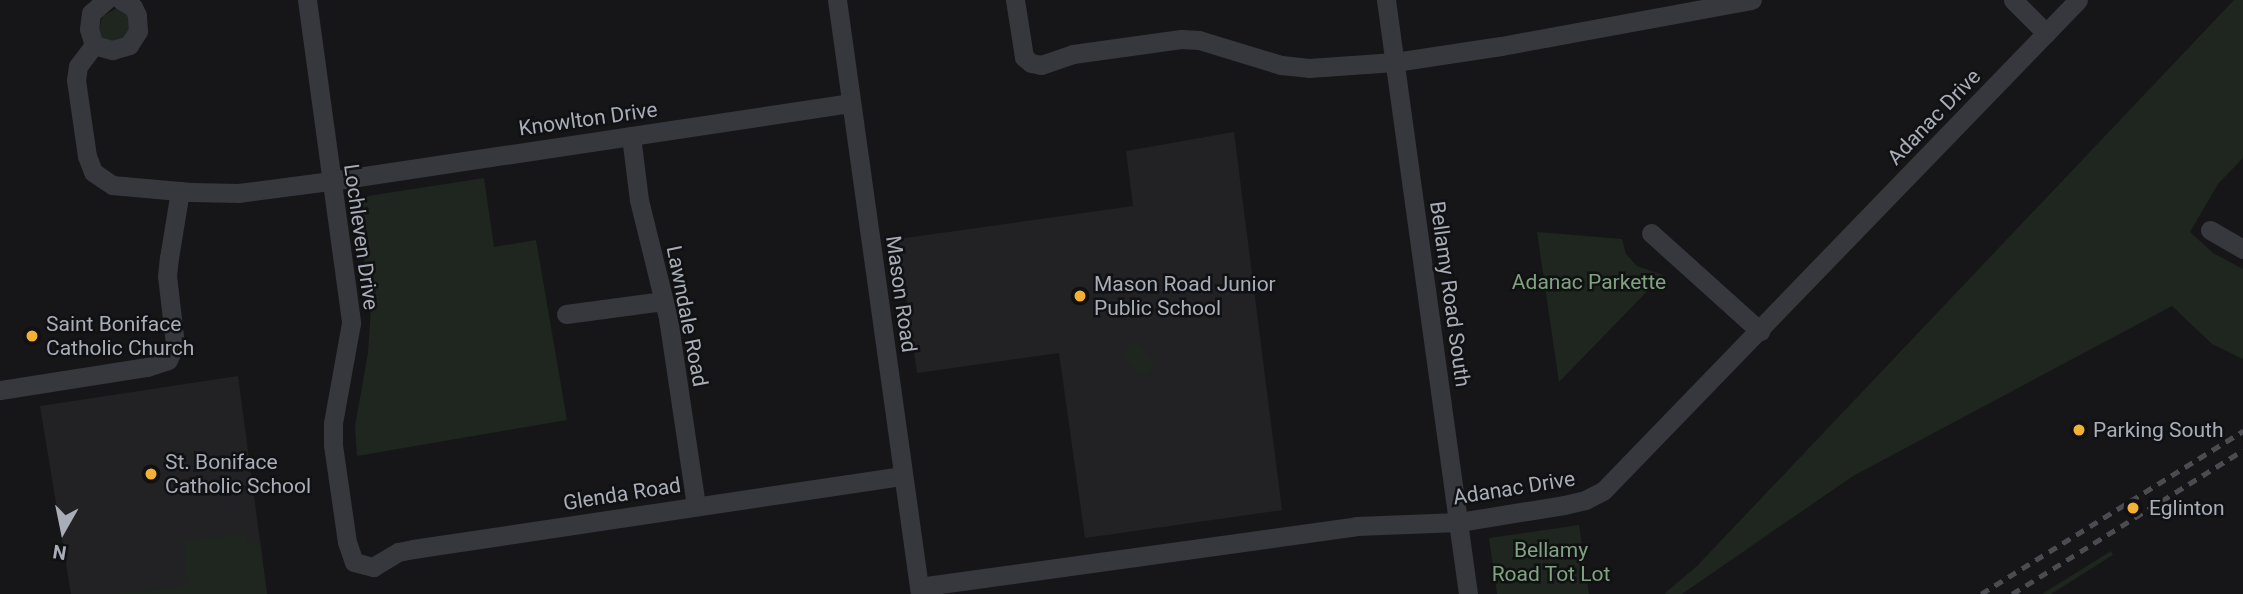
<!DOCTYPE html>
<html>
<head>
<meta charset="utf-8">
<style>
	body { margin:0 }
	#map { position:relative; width:2243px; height:594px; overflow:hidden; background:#161618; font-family:Roboto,sans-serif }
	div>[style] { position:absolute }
	.built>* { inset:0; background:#222225 }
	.green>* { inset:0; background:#1e261f }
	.minor>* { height:19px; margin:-9.5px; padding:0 9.5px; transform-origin:9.5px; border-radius:9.5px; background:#37383d }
	.rail>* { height:4.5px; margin-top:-2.25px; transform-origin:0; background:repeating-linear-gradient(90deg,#4a4c52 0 9px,transparent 0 16px) }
	.dots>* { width:19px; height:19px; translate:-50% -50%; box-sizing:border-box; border:4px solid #111113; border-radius:50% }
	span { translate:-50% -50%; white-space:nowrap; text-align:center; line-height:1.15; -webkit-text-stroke:5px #111113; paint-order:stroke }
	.street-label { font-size:21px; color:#a8adb8 }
	.park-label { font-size:21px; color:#7fa381 }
	.poi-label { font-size:21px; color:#a8adb8 }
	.left { translate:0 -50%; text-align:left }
	.north { position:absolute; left:28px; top:496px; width:70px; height:70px; -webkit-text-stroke:5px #111113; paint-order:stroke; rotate:189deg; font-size:19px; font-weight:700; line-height:28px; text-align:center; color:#a8adb8 }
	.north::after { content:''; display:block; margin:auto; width:24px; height:32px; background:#a8adb8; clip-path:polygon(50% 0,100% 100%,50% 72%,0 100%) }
</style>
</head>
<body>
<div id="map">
	<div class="built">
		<div style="clip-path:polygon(1234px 132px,1282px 510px,1085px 538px,1059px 353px,917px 373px,898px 239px,1133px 206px,1126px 151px)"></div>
		<div style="clip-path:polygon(238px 376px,267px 594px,71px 594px,40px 406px)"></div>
	</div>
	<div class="green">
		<div style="clip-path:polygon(2234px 0,2243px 0,2243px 158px,2218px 184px,2190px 232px,2213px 253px,2243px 269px,2243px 359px,2212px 344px,2172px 306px,1853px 476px,1682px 594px,1664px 594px,1697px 566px)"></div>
		<div style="clip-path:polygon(117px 8px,125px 11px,133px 23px,125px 38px,101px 43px,96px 37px,103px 16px)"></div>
		<div style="clip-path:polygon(484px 178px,494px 247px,536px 240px,567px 420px,357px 456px,355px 426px,368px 353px,371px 307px,355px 198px)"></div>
		<div style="clip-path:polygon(1537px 232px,1622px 239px,1626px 254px,1637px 266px,1663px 275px,1559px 382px)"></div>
		<div style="clip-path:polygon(1136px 341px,1156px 364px,1141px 377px,1121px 354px)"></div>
		<div style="clip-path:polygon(1579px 525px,1589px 594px,1497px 594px,1489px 538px)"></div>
		<div style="clip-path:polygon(245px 534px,246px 543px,260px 541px,267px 594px,111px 594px,188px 586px,184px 541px)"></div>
		<div style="clip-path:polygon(2111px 551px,2113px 555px,2051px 594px,2042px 594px)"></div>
	</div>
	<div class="minor">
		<div style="left:106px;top:0;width:20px;rotate:139deg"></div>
		<div style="left:91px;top:13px;width:16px;rotate:97deg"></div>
		<div style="left:89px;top:29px;width:17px;rotate:73deg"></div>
		<div style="left:94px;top:45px;width:19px;rotate:16deg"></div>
		<div style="left:112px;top:50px;width:18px;rotate:-16deg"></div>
		<div style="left:129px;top:45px;width:17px;rotate:-57deg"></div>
		<div style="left:138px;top:31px;width:16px;rotate:-94deg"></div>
		<div style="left:137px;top:15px;width:9px;rotate:-117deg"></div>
		<div style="left:133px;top:7px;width:14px;rotate:-150deg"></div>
		<div style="left:307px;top:0;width:326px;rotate:82.2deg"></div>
		<div style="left:351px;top:323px;width:102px;rotate:100.2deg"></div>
		<div style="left:333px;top:423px;width:22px;rotate:90deg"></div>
		<div style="left:333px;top:445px;width:98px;rotate:81.8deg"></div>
		<div style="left:347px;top:542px;width:21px;rotate:71deg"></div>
		<div style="left:354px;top:562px;width:20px;rotate:15deg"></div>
		<div style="left:373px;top:567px;width:29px;rotate:-31deg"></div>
		<div style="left:398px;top:552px;width:15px;rotate:-11deg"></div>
		<div style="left:413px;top:549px;width:495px;rotate:-8.5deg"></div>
		<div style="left:837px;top:0;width:600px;rotate:82.05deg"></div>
		<div style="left:1015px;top:0;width:58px;rotate:81deg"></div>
		<div style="left:1024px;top:57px;width:9px;rotate:41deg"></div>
		<div style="left:1031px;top:63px;width:10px;rotate:11deg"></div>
		<div style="left:1041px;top:65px;width:34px;rotate:-19deg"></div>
		<div style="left:1073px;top:54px;width:109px;rotate:-7.9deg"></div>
		<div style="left:1181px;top:39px;width:18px;rotate:3deg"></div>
		<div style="left:1199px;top:40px;width:86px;rotate:17deg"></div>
		<div style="left:1281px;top:65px;width:28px;rotate:6deg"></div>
		<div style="left:1309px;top:68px;width:86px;rotate:-4deg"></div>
		<div style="left:1395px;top:62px;width:107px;rotate:-8.6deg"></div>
		<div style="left:1501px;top:46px;width:255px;rotate:-10.4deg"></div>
		<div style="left:1386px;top:0;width:600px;rotate:82.14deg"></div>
		<div style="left:2013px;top:0;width:47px;rotate:45deg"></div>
		<div style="left:94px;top:45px;width:26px;rotate:127deg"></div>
		<div style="left:78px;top:66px;width:14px;rotate:98deg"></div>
		<div style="left:76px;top:80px;width:77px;rotate:81.8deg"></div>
		<div style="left:87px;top:156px;width:17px;rotate:69deg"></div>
		<div style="left:93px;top:172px;width:23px;rotate:34deg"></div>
		<div style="left:112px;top:185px;width:79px;rotate:5.1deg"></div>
		<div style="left:191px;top:192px;width:47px;rotate:1.2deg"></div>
		<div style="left:238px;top:193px;width:94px;rotate:-7.4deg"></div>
		<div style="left:331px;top:181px;width:526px;rotate:-8.53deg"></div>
		<div style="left:631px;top:136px;width:64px;rotate:82.9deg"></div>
		<div style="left:639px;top:200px;width:122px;rotate:76.2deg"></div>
		<div style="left:668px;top:318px;width:189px;rotate:81.5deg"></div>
		<div style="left:2210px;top:230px;width:38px;rotate:30deg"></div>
		<div style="left:1651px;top:233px;width:147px;rotate:42deg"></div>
		<div style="left:566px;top:314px;width:98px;rotate:-7.6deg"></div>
		<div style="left:0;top:390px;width:149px;rotate:-8.9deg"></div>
		<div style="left:147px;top:367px;width:22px;rotate:-18deg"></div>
		<div style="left:168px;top:360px;width:17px;rotate:-66deg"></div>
		<div style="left:175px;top:344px;width:68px;rotate:-96.7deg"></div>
		<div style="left:167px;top:276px;width:18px;rotate:-84deg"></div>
		<div style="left:169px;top:258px;width:68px;rotate:-80.7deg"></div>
		<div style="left:919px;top:587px;width:441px;rotate:-7.9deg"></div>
		<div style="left:1356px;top:526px;width:103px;rotate:-2.2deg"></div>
		<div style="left:1459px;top:522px;width:106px;rotate:-9.2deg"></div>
		<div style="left:1564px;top:505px;width:22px;rotate:-13deg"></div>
		<div style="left:1585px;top:500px;width:20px;rotate:-27deg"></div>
		<div style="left:1603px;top:491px;width:683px;rotate:-45.95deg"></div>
	</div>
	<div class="rail">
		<div style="left:1981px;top:594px;width:309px;rotate:-31.9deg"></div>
		<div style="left:2012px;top:594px;width:272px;rotate:-31.9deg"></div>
	</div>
	<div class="dots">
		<div style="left:1080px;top:296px;background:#f2b134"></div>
		<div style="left:32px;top:336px;background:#f2b134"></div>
		<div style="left:2079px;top:430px;background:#f2b134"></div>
		<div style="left:151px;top:474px;background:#f2b134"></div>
		<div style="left:2133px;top:508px;background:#f2b134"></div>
	</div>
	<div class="street-label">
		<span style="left:1934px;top:117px;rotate:-46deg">Adanac Drive</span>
		<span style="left:588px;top:119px;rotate:-8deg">Knowlton Drive</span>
		<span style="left:361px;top:237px;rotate:82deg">Lochleven Drive</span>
		<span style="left:901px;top:294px;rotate:82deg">Mason Road</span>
		<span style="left:1450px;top:294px;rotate:82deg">Bellamy Road South</span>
		<span style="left:687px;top:316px;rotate:79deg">Lawndale Road</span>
		<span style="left:1514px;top:488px;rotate:-9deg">Adanac Drive</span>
		<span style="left:622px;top:494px;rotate:-9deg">Glenda Road</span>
	</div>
	<div class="park-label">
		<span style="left:1589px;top:282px">Adanac Parkette</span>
		<span style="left:1551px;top:562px">Bellamy<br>Road Tot Lot</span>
	</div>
	<div class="poi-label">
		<span class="left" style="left:1094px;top:296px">Mason Road Junior<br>Public School</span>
		<span class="left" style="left:46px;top:336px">Saint Boniface<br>Catholic Church</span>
		<span class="left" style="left:2093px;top:430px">Parking South</span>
		<span class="left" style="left:165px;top:474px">St. Boniface<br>Catholic School</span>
		<span class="left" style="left:2149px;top:508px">Eglinton</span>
	</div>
	<div class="north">N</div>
</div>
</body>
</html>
